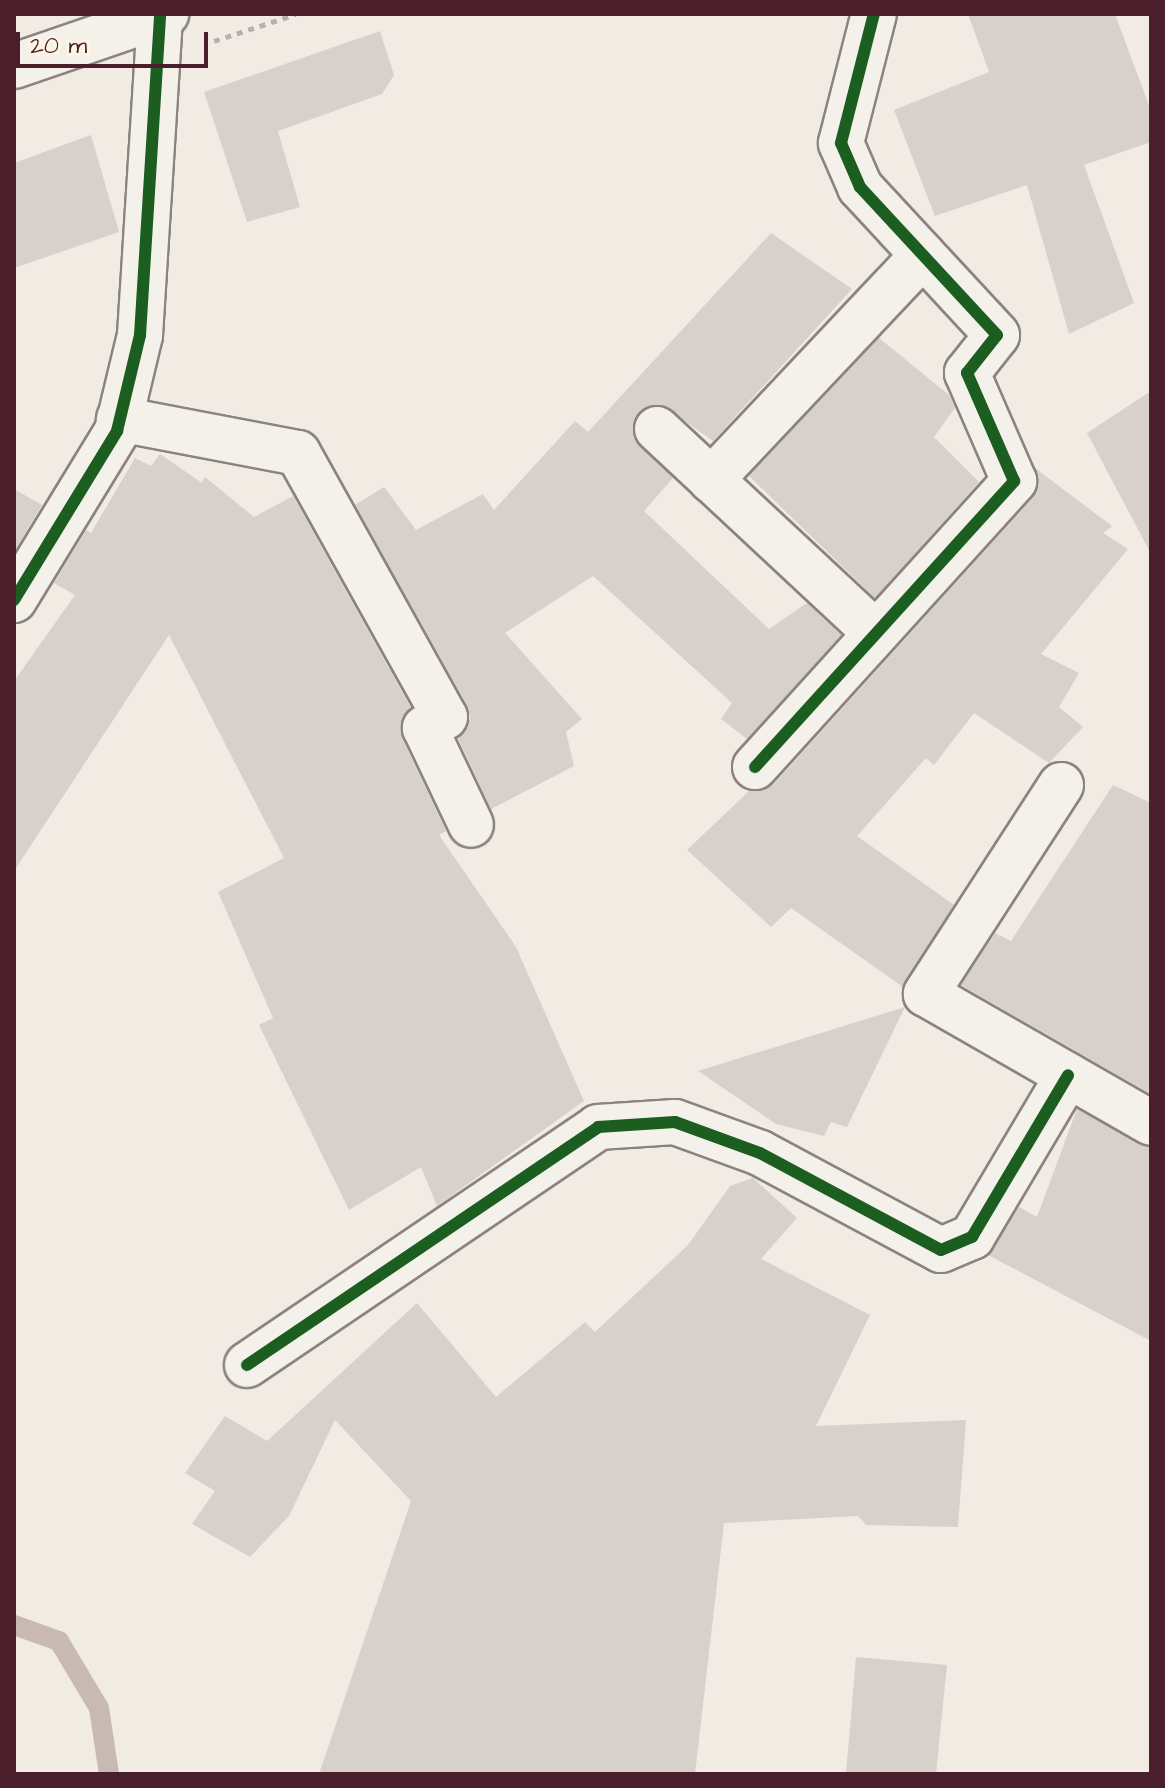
<!DOCTYPE html>
<html>
<head>
<meta charset="utf-8">
<style>
	body { margin:0 }
	#map { position:relative; width:1165px; height:1788px; overflow:hidden; background:#f0ebe3; font-family:"Architects Daughter",sans-serif }
	div>[style] { position:absolute }
	.stream>* { height:20px; margin:-10px; padding:0 10px; transform-origin:10px; border-radius:10px; background:#c9b9b3 }
	.building>* { inset:0; background:#d7d1cc }
	.path>* { height:5px; margin-top:-2.5px; transform-origin:0; background:repeating-linear-gradient(90deg,#b7b0ad 0 6px,transparent 0 12px) }
	.roads { filter:drop-shadow(2px 0 #8d8281) drop-shadow(-2px 0 #8d8281) drop-shadow(0 2px #8d8281) drop-shadow(0 -2px #8d8281) }
	.street>* { height:44px; margin:-22px; padding:0 22px; transform-origin:22px; border-radius:22px; background:#f4f1eb }
	.highway>* { height:44px; margin:-22px; padding:0 22px; transform-origin:22px; border-radius:22px; background:#f4f1eb }
	.cycleway>* { height:12px; margin:-6px; padding:0 6px; transform-origin:6px; border-radius:6px; background:#1b5e20 }
	span { translate:-50% -50%; white-space:nowrap; text-align:center; line-height:1.15; -webkit-text-stroke:7px #fcf5e5; paint-order:stroke }
	.frame { position:absolute; inset:0; border:16px solid #4a1f2b; pointer-events:none }
	.scale { position:absolute; left:16px; top:32px; width:192px; height:36px; box-sizing:border-box; border:4px solid #4a1f2b; border-top:0; padding-left:10px; font-size:24px; line-height:28px; white-space:nowrap; color:#4a1f2b; -webkit-text-stroke:6px #fcf5e5; paint-order:stroke }
</style>
</head>
<body>
<div id="map">
	<div class="stream">
		<div style="left:14px;top:1625px;width:48px;rotate:19.6deg"></div>
		<div style="left:59px;top:1641px;width:78px;rotate:59.2deg"></div>
		<div style="left:99px;top:1708px;width:67px;rotate:81.4deg"></div>
	</div>
	<div class="building">
		<div style="clip-path:polygon(968px 14px,1115px 14px,1151px 111px,1151px 142px,1084px 165px,1134px 303px,1069px 334px,1027px 185px,935px 216px,894px 110px,989px 72px)"></div>
		<div style="clip-path:polygon(380px 31px,394px 75px,382px 94px,278px 131px,300px 207px,247px 222px,204px 92px)"></div>
		<div style="clip-path:polygon(91px 135px,119px 232px,14px 268px,14px 163px)"></div>
		<div style="clip-path:polygon(771px 233px,852px 289px,713px 441px,663px 405px,639px 411px,633px 437px,673px 478px,644px 511px,769px 629px,807px 603px,841px 635px,747px 739px,721px 719px,732px 703px,593px 576px,505px 633px,582px 719px,566px 732px,574px 766px,491px 809px,458px 738px,470px 718px,467px 705px,355px 505px,384px 487px,416px 530px,483px 494px,494px 510px,575px 421px,588px 432px)"></div>
		<div style="clip-path:polygon(879px 338px,949px 395px,955px 408px,934px 437px,979px 482px,875px 598px,749px 476px)"></div>
		<div style="clip-path:polygon(1151px 391px,1151px 554px,1087px 433px)"></div>
		<div style="clip-path:polygon(160px 454px,202px 483px,205px 477px,254px 517px,293px 496px,411px 708px,402px 738px,446px 831px,439px 835px,516px 947px,584px 1101px,437px 1206px,421px 1167px,349px 1210px,259px 1025px,273px 1018px,218px 892px,284px 858px,169px 635px,14px 871px,14px 681px,75px 595px,54px 583px,86px 530px,91px 533px,135px 458px,151px 466px)"></div>
		<div style="clip-path:polygon(1035px 468px,1112px 526px,1103px 533px,1128px 549px,1041px 654px,1079px 673px,1059px 707px,1083px 727px,1049px 763px,974px 713px,934px 765px,926px 758px,857px 836px,954px 905px,903px 987px,791px 908px,771px 927px,687px 850px,749px 791px,774px 784px,1033px 498px)"></div>
		<div style="clip-path:polygon(14px 489px,42px 505px,14px 552px)"></div>
		<div style="clip-path:polygon(1113px 785px,1151px 803px,1151px 1094px,961px 985px,995px 933px,1011px 941px)"></div>
		<div style="clip-path:polygon(905px 1007px,847px 1127px,831px 1122px,824px 1136px,776px 1124px,698px 1071px)"></div>
		<div style="clip-path:polygon(1077px 1109px,1151px 1148px,1151px 1341px,988px 1255px,1019px 1207px,1037px 1217px)"></div>
		<div style="clip-path:polygon(753px 1178px,797px 1218px,761px 1259px,870px 1315px,816px 1426px,966px 1420px,958px 1527px,866px 1525px,858px 1516px,724px 1523px,695px 1774px,319px 1774px,411px 1501px,335px 1420px,289px 1516px,250px 1557px,192px 1524px,215px 1491px,185px 1473px,225px 1416px,267px 1441px,417px 1303px,496px 1397px,585px 1322px,595px 1332px,688px 1245px,730px 1186px)"></div>
		<div style="clip-path:polygon(856px 1657px,947px 1665px,936px 1774px,846px 1774px)"></div>
	</div>
	<div class="path">
		<div style="left:214px;top:41px;width:86px;rotate:-18.2deg"></div>
	</div>
	<div class="roads">
		<div class="street">
			<div style="left:119px;top:419px;width:182px;rotate:10.8deg"></div>
			<div style="left:298px;top:453px;width:302px;rotate:60.9deg"></div>
			<div style="left:445px;top:717px;width:23px;rotate:151deg"></div>
			<div style="left:425px;top:728px;width:107px;rotate:64.6deg"></div>
			<div style="left:657px;top:429px;width:299px;rotate:43deg"></div>
			<div style="left:711px;top:480px;width:309px;rotate:-46.7deg"></div>
			<div style="left:14px;top:600px;width:198px;rotate:-58.6deg"></div>
			<div style="left:117px;top:431px;width:99px;rotate:-76.5deg"></div>
			<div style="left:140px;top:335px;width:320px;rotate:-86.4deg"></div>
			<div style="left:755px;top:767px;width:386px;rotate:-47.8deg"></div>
			<div style="left:1014px;top:481px;width:118px;rotate:-113.5deg"></div>
			<div style="left:967px;top:373px;width:48px;rotate:-51.7deg"></div>
			<div style="left:997px;top:335px;width:202px;rotate:-132.8deg"></div>
			<div style="left:860px;top:187px;width:48px;rotate:-113.4deg"></div>
			<div style="left:841px;top:143px;width:133px;rotate:-75.7deg"></div>
			<div style="left:1061px;top:785px;width:249px;rotate:122.9deg"></div>
			<div style="left:926px;top:994px;width:259px;rotate:29.8deg"></div>
			<div style="left:247px;top:1365px;width:424px;rotate:-34.1deg"></div>
			<div style="left:598px;top:1127px;width:77px;rotate:-3.7deg"></div>
			<div style="left:675px;top:1122px;width:90px;rotate:20deg"></div>
			<div style="left:760px;top:1153px;width:205px;rotate:28.2deg"></div>
			<div style="left:941px;top:1250px;width:34px;rotate:-23deg"></div>
			<div style="left:972px;top:1237px;width:188px;rotate:-59.3deg"></div>
		</div>
		<div class="highway">
			<div style="left:14px;top:66px;width:161px;rotate:-18.9deg"></div>
		</div>
	</div>
	<div class="cycleway">
		<div style="left:14px;top:600px;width:198px;rotate:-58.6deg"></div>
		<div style="left:117px;top:431px;width:99px;rotate:-76.5deg"></div>
		<div style="left:140px;top:335px;width:320px;rotate:-86.4deg"></div>
		<div style="left:755px;top:767px;width:386px;rotate:-47.8deg"></div>
		<div style="left:1014px;top:481px;width:118px;rotate:-113.5deg"></div>
		<div style="left:967px;top:373px;width:48px;rotate:-51.7deg"></div>
		<div style="left:997px;top:335px;width:202px;rotate:-132.8deg"></div>
		<div style="left:860px;top:187px;width:48px;rotate:-113.4deg"></div>
		<div style="left:841px;top:143px;width:133px;rotate:-75.7deg"></div>
		<div style="left:247px;top:1365px;width:424px;rotate:-34.1deg"></div>
		<div style="left:598px;top:1127px;width:77px;rotate:-3.7deg"></div>
		<div style="left:675px;top:1122px;width:90px;rotate:20deg"></div>
		<div style="left:760px;top:1153px;width:205px;rotate:28.2deg"></div>
		<div style="left:941px;top:1250px;width:34px;rotate:-23deg"></div>
		<div style="left:972px;top:1237px;width:188px;rotate:-59.3deg"></div>
	</div>
	<div class="frame"></div>
	<div class="scale">20 m</div>
</div>
</body>
</html>
